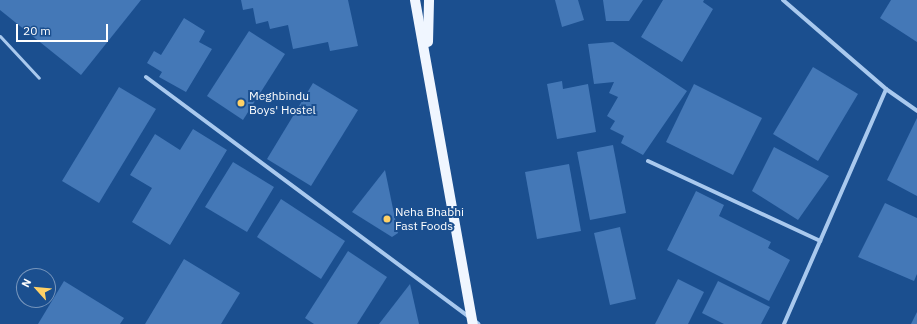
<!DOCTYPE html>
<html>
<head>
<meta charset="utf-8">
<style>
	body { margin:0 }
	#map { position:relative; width:917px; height:324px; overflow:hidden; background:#1b4f8f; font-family:"IBM Plex Sans",sans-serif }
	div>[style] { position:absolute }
	.building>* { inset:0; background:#4478b7 }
	.lane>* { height:3px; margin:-1.5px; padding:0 1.5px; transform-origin:1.5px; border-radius:1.5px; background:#a9c9ee }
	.street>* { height:4px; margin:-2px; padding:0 2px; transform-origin:2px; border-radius:2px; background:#a9c9ee }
	.primary>* { height:10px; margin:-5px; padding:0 5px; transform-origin:5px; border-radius:5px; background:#f0f6ff }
	.dots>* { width:11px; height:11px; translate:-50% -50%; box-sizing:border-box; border:2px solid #1b4f8f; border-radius:50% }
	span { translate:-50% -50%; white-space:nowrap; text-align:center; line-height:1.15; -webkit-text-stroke:4px #1b4f8f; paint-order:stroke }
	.poi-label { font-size:12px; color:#fff }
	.left { translate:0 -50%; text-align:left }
	.north { position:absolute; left:16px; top:268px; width:40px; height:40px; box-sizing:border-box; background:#1b4f8f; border:1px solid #7695bc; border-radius:50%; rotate:297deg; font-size:11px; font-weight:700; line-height:16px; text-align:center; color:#fff }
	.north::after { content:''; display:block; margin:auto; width:14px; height:18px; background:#ffd166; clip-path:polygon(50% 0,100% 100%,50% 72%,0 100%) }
	.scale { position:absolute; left:16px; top:24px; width:92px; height:18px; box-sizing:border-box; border:2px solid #fff; border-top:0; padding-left:5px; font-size:12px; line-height:14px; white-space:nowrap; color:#fff; -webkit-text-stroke:3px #1b4f8f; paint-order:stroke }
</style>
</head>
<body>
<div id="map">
	<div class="building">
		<div style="clip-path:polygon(0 0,141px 0,81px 75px,0 10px)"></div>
		<div style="clip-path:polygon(241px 0,348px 0,358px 46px,330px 51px,328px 42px,293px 49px,288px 25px,270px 29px,268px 21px,256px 24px,253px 8px,243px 10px)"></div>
		<div style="clip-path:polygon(555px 0,578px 0,584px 20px,562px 27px)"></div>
		<div style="clip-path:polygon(603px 0,643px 0,629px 21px,606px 21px)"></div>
		<div style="clip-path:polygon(663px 0,704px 0,703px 2px,713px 9px,682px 62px,641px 37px)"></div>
		<div style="clip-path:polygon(891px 0,917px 0,917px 42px,880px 18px)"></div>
		<div style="clip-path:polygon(184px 18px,205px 31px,199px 42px,212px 49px,186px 92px,159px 77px,162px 72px,147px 63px,154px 51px,161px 55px)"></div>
		<div style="clip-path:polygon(249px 31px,285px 54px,243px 120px,207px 96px)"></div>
		<div style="clip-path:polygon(613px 42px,687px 91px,643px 155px,621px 143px,624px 136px,610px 129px,615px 121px,607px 116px,618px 97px,609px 93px,614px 82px,594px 84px,588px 44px)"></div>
		<div style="clip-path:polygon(813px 67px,858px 94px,818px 161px,773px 134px)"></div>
		<div style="clip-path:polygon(562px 81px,563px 89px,588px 84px,596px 132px,557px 139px,547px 84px)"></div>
		<div style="clip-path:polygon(313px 83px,358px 110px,311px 186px,267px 159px)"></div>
		<div style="clip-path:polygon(694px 84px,762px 118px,733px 175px,666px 142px)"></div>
		<div style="clip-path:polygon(119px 87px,156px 109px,99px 203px,62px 181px)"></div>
		<div style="clip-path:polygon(917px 118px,917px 196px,887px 180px)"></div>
		<div style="clip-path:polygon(193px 129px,227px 150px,170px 245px,132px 222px,152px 188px,130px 175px,155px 134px,180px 150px)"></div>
		<div style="clip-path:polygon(613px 145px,626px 213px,590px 220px,577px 152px)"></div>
		<div style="clip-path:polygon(774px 147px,829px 176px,798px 220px,752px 191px)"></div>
		<div style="clip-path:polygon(233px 162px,274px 187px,247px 232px,205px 207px)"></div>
		<div style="clip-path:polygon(569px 164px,581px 231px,537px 239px,525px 172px)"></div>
		<div style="clip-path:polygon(385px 170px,398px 233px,392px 237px,352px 212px)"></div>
		<div style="clip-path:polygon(696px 191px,724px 205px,719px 216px,771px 242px,768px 248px,790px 260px,769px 301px,667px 250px)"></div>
		<div style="clip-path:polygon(281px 199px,345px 241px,321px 279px,257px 237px)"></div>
		<div style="clip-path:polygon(885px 203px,917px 218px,917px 274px,914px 281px,858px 257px)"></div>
		<div style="clip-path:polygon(620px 227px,636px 299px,610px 305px,594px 233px)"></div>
		<div style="clip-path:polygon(348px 251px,387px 277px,357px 324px,314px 324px,305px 318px)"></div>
		<div style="clip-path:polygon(184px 259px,240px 293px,221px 324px,145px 324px)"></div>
		<div style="clip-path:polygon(678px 279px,704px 292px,688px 324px,655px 324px)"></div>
		<div style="clip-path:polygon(64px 281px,124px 318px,120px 324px,38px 324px)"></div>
		<div style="clip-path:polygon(718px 281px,770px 307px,761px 324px,724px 324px,702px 313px)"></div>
		<div style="clip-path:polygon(410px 284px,419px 324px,379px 324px)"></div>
		<div style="clip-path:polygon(917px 312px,917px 324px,911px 324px)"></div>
	</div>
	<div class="lane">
		<div style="left:0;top:36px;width:57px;rotate:47.1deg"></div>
	</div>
	<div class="street">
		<div style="left:783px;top:0;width:136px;rotate:40.8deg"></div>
		<div style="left:886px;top:89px;width:38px;rotate:35deg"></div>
		<div style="left:146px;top:77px;width:414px;rotate:36.6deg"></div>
		<div style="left:648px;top:161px;width:190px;rotate:24.9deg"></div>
		<div style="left:784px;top:324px;width:256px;rotate:-66.5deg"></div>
	</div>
	<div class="primary">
		<div style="left:415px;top:0;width:329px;rotate:79.9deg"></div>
		<div style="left:428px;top:42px;width:42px;rotate:-88.6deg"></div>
	</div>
	<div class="dots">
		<div style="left:241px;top:103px;background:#ffd166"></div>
		<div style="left:387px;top:219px;background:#ffd166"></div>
	</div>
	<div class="poi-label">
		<span class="left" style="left:249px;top:103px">Meghbindu<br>Boys' Hostel</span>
		<span class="left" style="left:395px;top:219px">Neha Bhabhi<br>Fast Foods</span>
	</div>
	<div class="north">N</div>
	<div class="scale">20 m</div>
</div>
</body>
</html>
